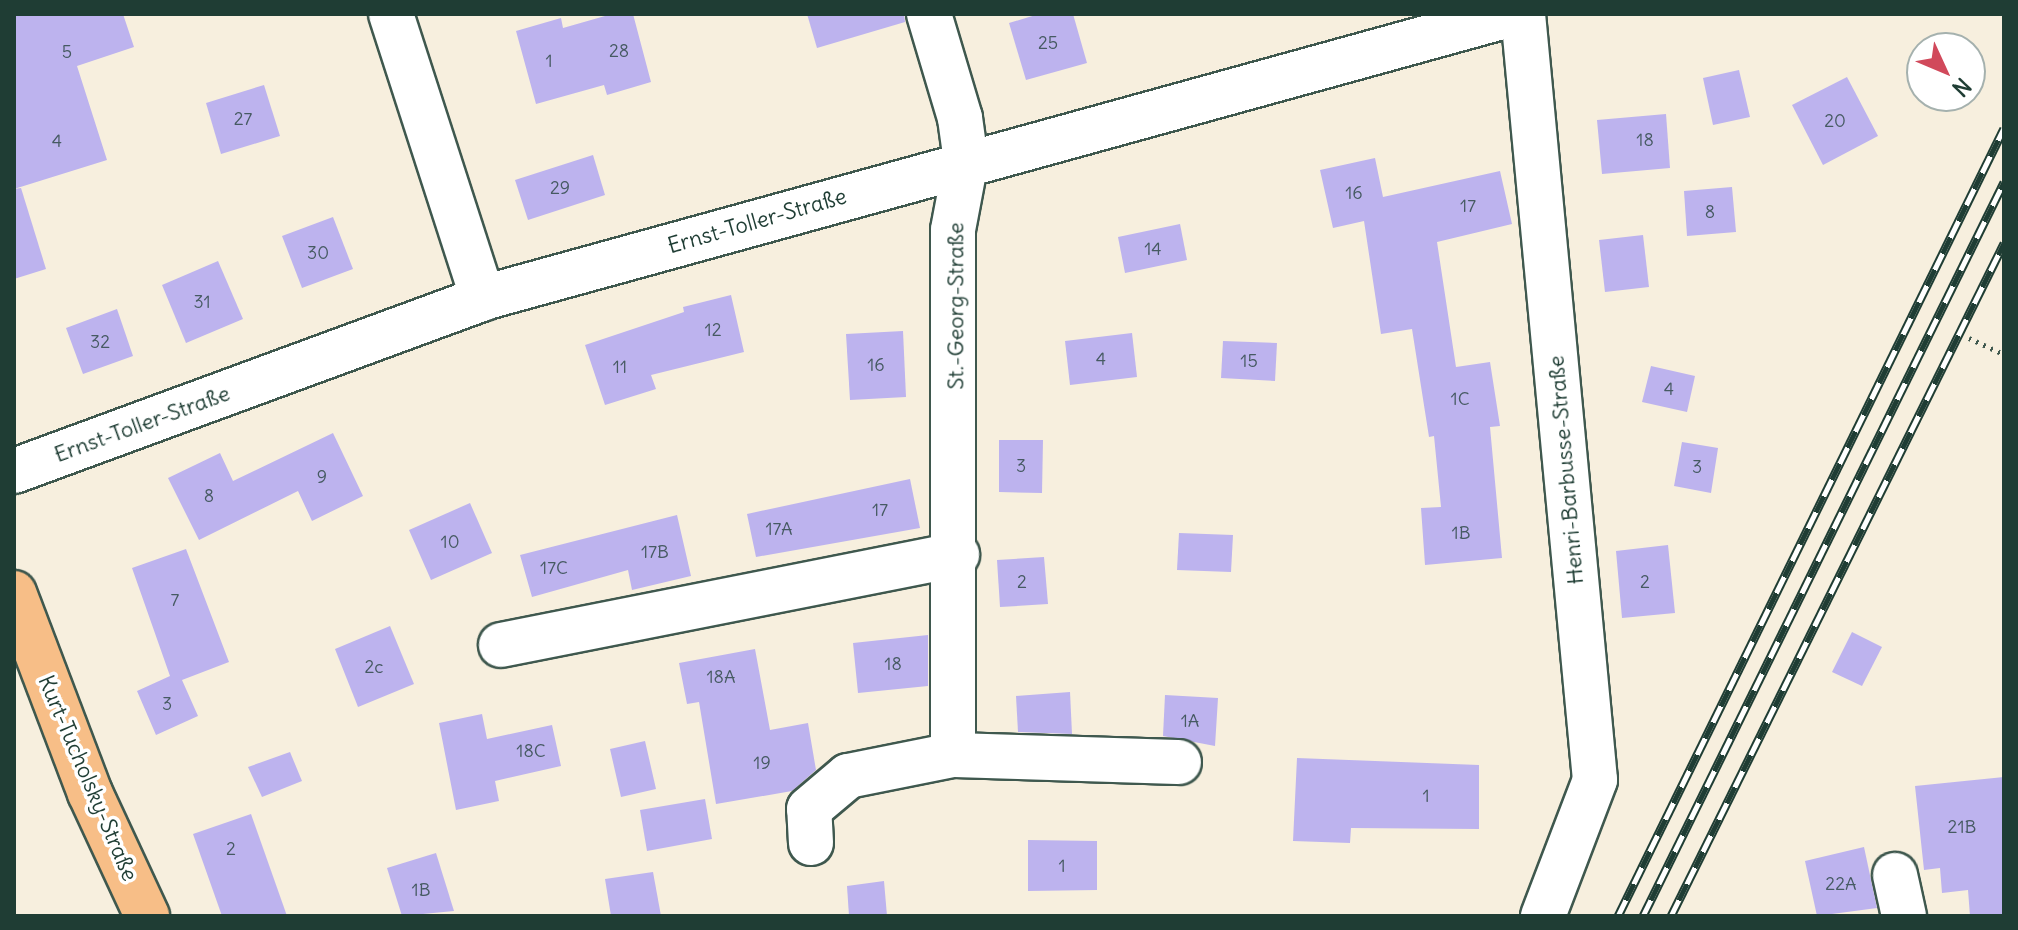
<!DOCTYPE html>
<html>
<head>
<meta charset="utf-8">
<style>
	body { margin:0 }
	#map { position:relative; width:2018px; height:930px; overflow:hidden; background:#f7efde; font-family:Delius,sans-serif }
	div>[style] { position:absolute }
	.building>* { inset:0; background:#bdb3ee }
	.path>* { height:5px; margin-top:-2.5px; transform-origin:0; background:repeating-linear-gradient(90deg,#3f584e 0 2px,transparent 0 8px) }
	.roads { filter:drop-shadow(2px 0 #3f584e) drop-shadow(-2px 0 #3f584e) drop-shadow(0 2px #3f584e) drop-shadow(0 -2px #3f584e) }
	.minor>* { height:44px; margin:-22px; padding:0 22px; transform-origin:22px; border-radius:22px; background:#fff }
	.major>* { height:44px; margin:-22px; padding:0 22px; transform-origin:22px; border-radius:22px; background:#f7be87 }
	.rail>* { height:9px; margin-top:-4.5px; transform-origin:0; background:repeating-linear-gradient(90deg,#fff 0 18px,#1f3d34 0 36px); box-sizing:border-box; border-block:2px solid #1f3d34 }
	span { translate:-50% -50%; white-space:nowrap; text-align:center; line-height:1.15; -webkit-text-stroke:7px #fff; paint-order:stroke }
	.number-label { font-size:18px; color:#465a62 }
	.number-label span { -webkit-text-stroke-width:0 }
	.street-label { font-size:22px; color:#1f3d34 }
	.frame { position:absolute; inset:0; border:16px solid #1f3d34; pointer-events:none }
	.north { position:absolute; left:1906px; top:32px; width:80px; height:80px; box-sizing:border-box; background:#fff; border:2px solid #a5b1ae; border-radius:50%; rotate:134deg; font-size:22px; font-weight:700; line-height:32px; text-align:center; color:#1f3d34 }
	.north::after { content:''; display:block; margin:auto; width:28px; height:36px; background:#d1495b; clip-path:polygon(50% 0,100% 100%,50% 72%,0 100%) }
</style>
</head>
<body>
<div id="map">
	<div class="building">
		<div style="clip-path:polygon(14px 14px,123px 14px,134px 47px,77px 66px,107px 160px,14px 189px)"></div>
		<div style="clip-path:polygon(612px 14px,633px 14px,651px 82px,607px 95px,604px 85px,536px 104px,516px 31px,561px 18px,563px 28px)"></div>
		<div style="clip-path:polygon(807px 14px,904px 14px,905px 22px,817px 48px)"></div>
		<div style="clip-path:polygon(1039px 14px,1073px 14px,1087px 63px,1026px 80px,1009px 23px)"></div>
		<div style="clip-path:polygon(1739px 70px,1750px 117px,1713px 125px,1703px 78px)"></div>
		<div style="clip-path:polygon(1847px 77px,1878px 136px,1823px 165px,1792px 105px)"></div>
		<div style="clip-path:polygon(264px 85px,280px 136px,221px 154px,206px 103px)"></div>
		<div style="clip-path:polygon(1666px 114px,1670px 168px,1602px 174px,1597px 120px)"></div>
		<div style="clip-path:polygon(593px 155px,605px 195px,528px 220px,515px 180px)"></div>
		<div style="clip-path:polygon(1375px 158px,1383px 197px,1500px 171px,1512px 224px,1437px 242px,1456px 367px,1490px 362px,1500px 426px,1490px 427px,1502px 558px,1425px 565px,1421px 508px,1441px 507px,1434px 436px,1429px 437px,1412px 329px,1381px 334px,1364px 221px,1333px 228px,1320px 170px)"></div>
		<div style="clip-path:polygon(1732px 187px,1736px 232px,1687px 236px,1684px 191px)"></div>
		<div style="clip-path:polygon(21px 188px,46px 269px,14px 279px,14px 189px)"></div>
		<div style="clip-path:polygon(333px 217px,353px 269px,302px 288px,282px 236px)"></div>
		<div style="clip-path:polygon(1180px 224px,1187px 260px,1125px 273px,1118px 237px)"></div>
		<div style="clip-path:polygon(1643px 235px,1649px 287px,1605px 292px,1599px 240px)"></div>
		<div style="clip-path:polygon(218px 261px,243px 319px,186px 343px,162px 285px)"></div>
		<div style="clip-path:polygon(731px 295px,744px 352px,651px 375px,656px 389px,605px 405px,585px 345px,684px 312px,683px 307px)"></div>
		<div style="clip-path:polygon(117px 309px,133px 356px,83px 374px,66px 328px)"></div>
		<div style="clip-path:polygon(903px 331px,906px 397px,850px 400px,846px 334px)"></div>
		<div style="clip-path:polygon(1132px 333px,1137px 377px,1070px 385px,1065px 341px)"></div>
		<div style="clip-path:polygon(1223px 341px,1277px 343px,1275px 381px,1221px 378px)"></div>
		<div style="clip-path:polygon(1651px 366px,1695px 376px,1687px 412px,1642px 402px)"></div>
		<div style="clip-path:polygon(333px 433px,363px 496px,312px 521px,298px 491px,199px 540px,168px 478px,220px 453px,233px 481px)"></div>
		<div style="clip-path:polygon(999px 440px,1043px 440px,1042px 493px,999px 492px)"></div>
		<div style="clip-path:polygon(1682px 442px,1718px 448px,1711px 493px,1674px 486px)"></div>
		<div style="clip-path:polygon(910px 479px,920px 528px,756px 557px,747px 514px)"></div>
		<div style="clip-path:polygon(470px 503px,492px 553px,431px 580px,409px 530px)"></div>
		<div style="clip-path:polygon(677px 515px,691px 576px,632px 590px,628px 570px,532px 597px,520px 555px)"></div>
		<div style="clip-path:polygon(1179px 533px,1233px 535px,1231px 572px,1177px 570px)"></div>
		<div style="clip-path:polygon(1668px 545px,1675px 613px,1622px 618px,1616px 551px)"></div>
		<div style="clip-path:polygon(186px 549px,229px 662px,182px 680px,198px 716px,156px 735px,137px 691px,170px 676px,132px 568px)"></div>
		<div style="clip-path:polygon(1044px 557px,1048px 604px,1000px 607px,997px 560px)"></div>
		<div style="clip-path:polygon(390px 626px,414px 684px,358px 707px,335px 649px)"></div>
		<div style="clip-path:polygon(1852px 632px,1882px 647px,1862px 686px,1832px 672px)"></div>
		<div style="clip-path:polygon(928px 635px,928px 686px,858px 693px,853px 643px)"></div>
		<div style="clip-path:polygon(755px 649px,770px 730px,808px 723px,816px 770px,792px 791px,716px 804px,699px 702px,687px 704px,679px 663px)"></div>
		<div style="clip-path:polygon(1070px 692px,1072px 734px,1018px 732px,1016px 696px)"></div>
		<div style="clip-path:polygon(1165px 695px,1218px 698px,1215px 746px,1163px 736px)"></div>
		<div style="clip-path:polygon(482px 714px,487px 739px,552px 725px,561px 766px,495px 781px,499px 801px,456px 810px,439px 723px)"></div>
		<div style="clip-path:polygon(645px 741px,656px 789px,621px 797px,610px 749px)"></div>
		<div style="clip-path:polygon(290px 752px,302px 781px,262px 797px,248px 767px)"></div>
		<div style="clip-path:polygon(1297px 758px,1479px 765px,1479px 829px,1351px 828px,1350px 843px,1293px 841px)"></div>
		<div style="clip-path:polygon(2004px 777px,2004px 916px,1970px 916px,1968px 890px,1942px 893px,1940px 868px,1924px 870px,1915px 786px)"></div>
		<div style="clip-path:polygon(705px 799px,712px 839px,647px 851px,640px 810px)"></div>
		<div style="clip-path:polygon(251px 814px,287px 916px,222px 916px,193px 834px)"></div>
		<div style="clip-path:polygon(1028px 840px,1097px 841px,1097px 890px,1028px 891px)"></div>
		<div style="clip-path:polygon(1864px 847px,1877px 908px,1817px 916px,1805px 861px)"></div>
		<div style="clip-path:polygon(436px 853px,454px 911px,402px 916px,387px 868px)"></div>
		<div style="clip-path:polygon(653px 872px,661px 916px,611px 916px,605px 879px)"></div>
		<div style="clip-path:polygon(884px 881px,887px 916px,849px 916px,847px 886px)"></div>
	</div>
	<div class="path">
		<div style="left:1969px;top:338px;width:38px;rotate:25deg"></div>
	</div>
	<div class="roads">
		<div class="minor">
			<div style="left:391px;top:14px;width:299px;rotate:72.1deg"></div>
			<div style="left:929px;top:14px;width:109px;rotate:73.4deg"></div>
			<div style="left:960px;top:118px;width:43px;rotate:82.1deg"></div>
			<div style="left:966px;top:161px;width:70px;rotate:100.7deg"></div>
			<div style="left:953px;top:230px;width:525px;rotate:90deg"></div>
			<div style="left:1523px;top:14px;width:769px;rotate:84.63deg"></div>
			<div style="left:1595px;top:780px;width:146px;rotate:110.9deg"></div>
			<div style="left:14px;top:471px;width:500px;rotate:-20.2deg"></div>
			<div style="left:483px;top:298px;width:1068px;rotate:-15.42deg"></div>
			<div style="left:501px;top:645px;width:465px;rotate:-11.2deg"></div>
			<div style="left:811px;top:843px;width:34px;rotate:-93deg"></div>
			<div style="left:809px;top:809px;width:51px;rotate:-40.2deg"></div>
			<div style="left:848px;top:776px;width:107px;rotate:-11.3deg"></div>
			<div style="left:953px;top:755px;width:226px;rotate:1.8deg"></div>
			<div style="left:1895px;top:875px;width:42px;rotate:77.6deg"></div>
		</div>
		<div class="major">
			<div style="left:14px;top:593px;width:214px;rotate:69.2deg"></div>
			<div style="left:90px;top:793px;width:136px;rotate:65.1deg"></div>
		</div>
	</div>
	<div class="rail">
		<div style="left:1618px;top:916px;width:877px;rotate:-63.9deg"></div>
		<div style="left:1643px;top:916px;width:818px;rotate:-63.81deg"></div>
		<div style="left:1671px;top:916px;width:751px;rotate:-63.67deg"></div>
	</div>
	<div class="number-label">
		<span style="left:1048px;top:43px">25</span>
		<span style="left:619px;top:51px">28</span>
		<span style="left:67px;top:52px">5</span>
		<span style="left:549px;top:61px">1</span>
		<span style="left:243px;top:119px">27</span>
		<span style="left:1835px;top:121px">20</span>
		<span style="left:1645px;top:140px">18</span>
		<span style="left:57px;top:141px">4</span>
		<span style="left:560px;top:188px">29</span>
		<span style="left:1354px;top:193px">16</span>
		<span style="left:1468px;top:206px">17</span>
		<span style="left:1710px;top:212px">8</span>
		<span style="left:1153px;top:249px">14</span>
		<span style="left:318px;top:253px">30</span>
		<span style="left:202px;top:302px">31</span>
		<span style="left:713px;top:330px">12</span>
		<span style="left:100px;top:342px">32</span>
		<span style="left:1101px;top:359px">4</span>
		<span style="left:1249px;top:361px">15</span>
		<span style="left:876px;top:365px">16</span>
		<span style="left:620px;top:367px">11</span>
		<span style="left:1669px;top:389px">4</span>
		<span style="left:1460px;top:399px">1C</span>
		<span style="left:1021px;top:466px">3</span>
		<span style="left:1697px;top:467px">3</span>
		<span style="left:322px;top:477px">9</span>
		<span style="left:209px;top:496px">8</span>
		<span style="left:880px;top:510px">17</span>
		<span style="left:779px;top:529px">17A</span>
		<span style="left:1461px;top:533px">1B</span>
		<span style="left:450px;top:542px">10</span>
		<span style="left:655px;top:552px">17B</span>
		<span style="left:554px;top:568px">17C</span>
		<span style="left:1022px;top:582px">2</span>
		<span style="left:1645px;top:582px">2</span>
		<span style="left:175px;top:600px">7</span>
		<span style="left:893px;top:664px">18</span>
		<span style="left:374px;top:667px">2c</span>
		<span style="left:721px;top:677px">18A</span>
		<span style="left:167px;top:704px">3</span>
		<span style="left:1190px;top:721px">1A</span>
		<span style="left:531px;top:751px">18C</span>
		<span style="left:762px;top:763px">19</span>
		<span style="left:1426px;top:796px">1</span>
		<span style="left:1962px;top:827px">21B</span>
		<span style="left:231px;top:849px">2</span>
		<span style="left:1062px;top:866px">1</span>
		<span style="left:1841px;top:884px">22A</span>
		<span style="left:421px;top:890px">1B</span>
	</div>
	<div class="street-label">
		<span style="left:757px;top:221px;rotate:-16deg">Ernst-Toller-Straße</span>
		<span style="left:956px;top:306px;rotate:-90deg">St.-Georg-Straße</span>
		<span style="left:142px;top:424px;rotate:-20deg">Ernst-Toller-Straße</span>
		<span style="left:1566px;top:470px;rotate:-95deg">Henri-Barbusse-Straße</span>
		<span style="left:88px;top:778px;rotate:67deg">Kurt-Tucholsky-Straße</span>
	</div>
	<div class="frame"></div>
	<div class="north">N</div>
</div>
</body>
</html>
